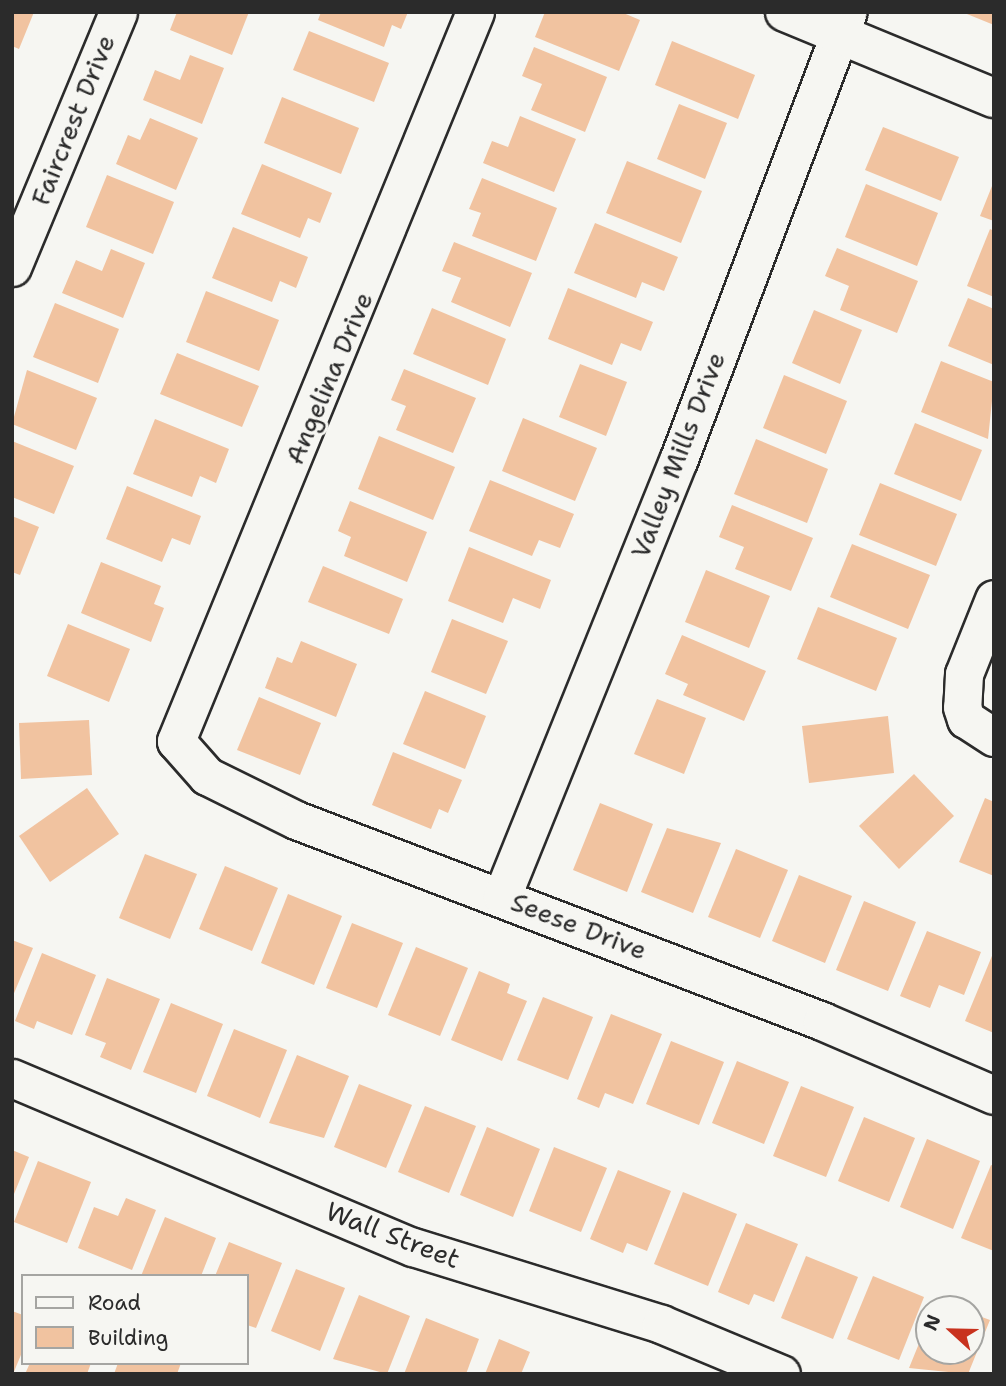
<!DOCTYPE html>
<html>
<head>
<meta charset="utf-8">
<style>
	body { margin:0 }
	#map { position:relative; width:1006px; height:1386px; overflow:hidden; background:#f6f6f2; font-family:"Shantell Sans",sans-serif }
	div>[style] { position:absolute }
	.building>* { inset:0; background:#f1c3a0 }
	.roads { filter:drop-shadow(2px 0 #2b2b2b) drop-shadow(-2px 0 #2b2b2b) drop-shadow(0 2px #2b2b2b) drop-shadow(0 -2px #2b2b2b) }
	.street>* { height:37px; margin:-18.5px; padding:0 18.5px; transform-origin:18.5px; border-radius:18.5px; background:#f6f6f2 }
	.secondary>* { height:38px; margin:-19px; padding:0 19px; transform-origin:19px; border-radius:19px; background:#f6f6f2 }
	span { translate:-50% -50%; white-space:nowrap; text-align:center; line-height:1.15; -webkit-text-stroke:6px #f6f6f2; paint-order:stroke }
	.street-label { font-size:26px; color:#2b2b2b }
	.frame { position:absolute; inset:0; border:14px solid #2b2b2b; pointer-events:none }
	.legend { position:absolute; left:21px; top:1274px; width:228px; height:91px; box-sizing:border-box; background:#f6f6f2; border:2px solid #a5a5a2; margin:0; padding:9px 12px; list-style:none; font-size:21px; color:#2b2b2b }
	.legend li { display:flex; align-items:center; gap:14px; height:35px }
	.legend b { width:35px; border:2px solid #a5a5a2 }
	.north { position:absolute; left:915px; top:1295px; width:70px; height:70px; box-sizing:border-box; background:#f6f6f2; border:2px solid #a5a5a2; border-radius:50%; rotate:292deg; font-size:19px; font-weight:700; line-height:28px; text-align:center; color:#2b2b2b }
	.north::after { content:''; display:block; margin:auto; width:24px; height:32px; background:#c8321e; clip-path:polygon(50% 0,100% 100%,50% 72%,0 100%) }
</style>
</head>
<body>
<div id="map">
	<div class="building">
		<div style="clip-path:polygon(12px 12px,34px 12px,19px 49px,12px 46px)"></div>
		<div style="clip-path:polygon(177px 12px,249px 12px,232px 55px,170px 30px)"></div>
		<div style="clip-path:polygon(321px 12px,408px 12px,401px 29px,392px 25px,384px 47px,318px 20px)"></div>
		<div style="clip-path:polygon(545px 12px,621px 12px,640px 20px,619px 71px,535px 37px)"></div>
		<div style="clip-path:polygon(962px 12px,994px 12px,994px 25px)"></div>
		<div style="clip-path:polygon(309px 31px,389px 63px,374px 102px,293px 70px)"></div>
		<div style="clip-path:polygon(672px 41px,755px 75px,738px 119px,655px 85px)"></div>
		<div style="clip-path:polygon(534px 47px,607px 77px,585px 132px,531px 110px,542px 84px,522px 76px)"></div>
		<div style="clip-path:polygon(190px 55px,224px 68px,202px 124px,143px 100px,155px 70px,180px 80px)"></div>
		<div style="clip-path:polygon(282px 97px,359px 128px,341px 174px,264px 143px)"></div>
		<div style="clip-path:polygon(679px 104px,727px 123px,705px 179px,657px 159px)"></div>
		<div style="clip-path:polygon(520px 116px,576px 139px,554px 192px,483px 163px,492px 141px,508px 147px)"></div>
		<div style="clip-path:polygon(150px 118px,198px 138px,176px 190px,116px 164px,128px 135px,140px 140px)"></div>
		<div style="clip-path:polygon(883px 127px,959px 157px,941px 201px,865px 170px)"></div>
		<div style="clip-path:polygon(627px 161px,702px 191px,681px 243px,606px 213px)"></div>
		<div style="clip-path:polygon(262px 164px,332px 193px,320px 223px,308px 218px,300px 238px,241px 214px)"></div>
		<div style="clip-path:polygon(107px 175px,174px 202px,153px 254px,86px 227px)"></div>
		<div style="clip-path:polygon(482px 178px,557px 208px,536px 261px,472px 236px,481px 213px,469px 209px)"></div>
		<div style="clip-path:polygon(994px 181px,994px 221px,980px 216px)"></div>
		<div style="clip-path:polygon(866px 184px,938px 213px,917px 266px,845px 237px)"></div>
		<div style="clip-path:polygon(595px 223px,678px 257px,664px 291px,642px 282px,636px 298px,574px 273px)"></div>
		<div style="clip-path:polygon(233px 227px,308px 257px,296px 288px,280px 281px,272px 302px,212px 278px)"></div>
		<div style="clip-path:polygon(990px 229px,994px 231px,994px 297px,967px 286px)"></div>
		<div style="clip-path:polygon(454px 242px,532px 273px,510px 327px,451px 302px,461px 278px,442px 271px)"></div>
		<div style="clip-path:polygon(837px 248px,918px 281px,897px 333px,840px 310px,849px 286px,825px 276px)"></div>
		<div style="clip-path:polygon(111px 249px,145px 263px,123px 318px,62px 293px,76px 260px,102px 271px)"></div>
		<div style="clip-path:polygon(568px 288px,653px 322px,641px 351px,621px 343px,612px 365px,548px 339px)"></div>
		<div style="clip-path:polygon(206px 291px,279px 320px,259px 371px,186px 342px)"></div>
		<div style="clip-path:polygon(968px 298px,994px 309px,994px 365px,948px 346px)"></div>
		<div style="clip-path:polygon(55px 303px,119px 329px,98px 383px,33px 357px)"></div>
		<div style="clip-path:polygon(432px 308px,506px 339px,488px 385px,413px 354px)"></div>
		<div style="clip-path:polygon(814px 310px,862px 330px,840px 384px,792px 363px)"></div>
		<div style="clip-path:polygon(177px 353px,259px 386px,242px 427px,160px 394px)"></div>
		<div style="clip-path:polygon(941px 361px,994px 382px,988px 439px,921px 412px)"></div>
		<div style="clip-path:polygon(580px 364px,627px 382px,606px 436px,559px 417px)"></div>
		<div style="clip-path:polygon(404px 369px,476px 398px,453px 453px,396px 430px,406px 406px,391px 400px)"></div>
		<div style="clip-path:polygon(27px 370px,97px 398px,76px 450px,12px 424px)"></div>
		<div style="clip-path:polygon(784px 375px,847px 401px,826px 454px,763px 428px)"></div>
		<div style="clip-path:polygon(523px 418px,597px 448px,575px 501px,502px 471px)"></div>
		<div style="clip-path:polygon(155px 419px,229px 449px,216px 483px,200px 476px,192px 497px,133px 474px)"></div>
		<div style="clip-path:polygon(915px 423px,982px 450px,961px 501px,894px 474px)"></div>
		<div style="clip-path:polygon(379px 436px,455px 467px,433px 520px,358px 489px)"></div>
		<div style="clip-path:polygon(756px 439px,828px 469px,807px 523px,734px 494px)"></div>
		<div style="clip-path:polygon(12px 441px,74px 466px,54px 514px,12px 497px)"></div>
		<div style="clip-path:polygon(490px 480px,574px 514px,560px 548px,539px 540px,532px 556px,469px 531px)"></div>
		<div style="clip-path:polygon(880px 483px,957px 514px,936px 566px,859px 535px)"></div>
		<div style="clip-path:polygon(127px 486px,201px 516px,190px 545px,172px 538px,162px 562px,106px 539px)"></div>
		<div style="clip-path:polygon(350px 501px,427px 532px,407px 582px,344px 556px,351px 537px,338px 531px)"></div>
		<div style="clip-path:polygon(732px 505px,813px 538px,791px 591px,735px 569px,744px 547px,719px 537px)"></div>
		<div style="clip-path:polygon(12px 516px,39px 527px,20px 575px,12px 572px)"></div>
		<div style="clip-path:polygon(852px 544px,930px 575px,908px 629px,830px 597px)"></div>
		<div style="clip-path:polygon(469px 547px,551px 580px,540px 609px,513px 598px,503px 623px,448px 601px)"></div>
		<div style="clip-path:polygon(101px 562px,161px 586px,154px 604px,164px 608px,151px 642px,81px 613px)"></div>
		<div style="clip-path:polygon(323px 566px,403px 599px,389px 634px,308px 602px)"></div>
		<div style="clip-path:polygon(706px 570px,770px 596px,749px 648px,685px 622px)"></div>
		<div style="clip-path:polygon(818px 607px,897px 638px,876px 691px,797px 659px)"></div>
		<div style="clip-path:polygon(452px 619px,508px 641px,486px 694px,431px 672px)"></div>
		<div style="clip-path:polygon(68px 624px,130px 649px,109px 702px,47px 676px)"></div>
		<div style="clip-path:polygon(682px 635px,766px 671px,744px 721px,683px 695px,688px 684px,665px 674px)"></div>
		<div style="clip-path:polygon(301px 641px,357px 664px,336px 717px,265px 688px,277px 657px,292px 663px)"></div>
		<div style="clip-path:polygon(425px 691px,486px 716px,465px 769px,403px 744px)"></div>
		<div style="clip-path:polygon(259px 697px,321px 723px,300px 775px,237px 750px)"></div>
		<div style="clip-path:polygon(657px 699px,706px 718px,684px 774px,634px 754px)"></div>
		<div style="clip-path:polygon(888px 716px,894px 773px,809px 783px,802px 726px)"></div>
		<div style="clip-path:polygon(89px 720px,92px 775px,21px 779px,19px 723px)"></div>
		<div style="clip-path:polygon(393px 752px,462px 780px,448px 813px,439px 809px,431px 829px,372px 805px)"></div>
		<div style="clip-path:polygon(914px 774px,954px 816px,899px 869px,859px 826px)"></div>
		<div style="clip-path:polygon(87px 788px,119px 834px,50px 882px,19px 836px)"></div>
		<div style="clip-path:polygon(985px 798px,994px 802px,994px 876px,959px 862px)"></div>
		<div style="clip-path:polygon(600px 803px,653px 824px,627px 892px,573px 870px)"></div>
		<div style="clip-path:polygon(667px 828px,721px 843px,693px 913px,641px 892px)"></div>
		<div style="clip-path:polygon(736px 849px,788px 870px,760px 938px,708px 917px)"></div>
		<div style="clip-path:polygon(145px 854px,197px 874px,170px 939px,119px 918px)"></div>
		<div style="clip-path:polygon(225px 866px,278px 888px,252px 951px,199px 929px)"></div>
		<div style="clip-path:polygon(799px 875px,852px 896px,825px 963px,772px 941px)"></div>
		<div style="clip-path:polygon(288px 894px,342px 916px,314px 985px,261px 963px)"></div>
		<div style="clip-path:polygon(864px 901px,916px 922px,888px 991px,836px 970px)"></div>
		<div style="clip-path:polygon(352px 923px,403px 943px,377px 1008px,326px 988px)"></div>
		<div style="clip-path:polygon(927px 931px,981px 952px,964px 995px,939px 985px,930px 1008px,900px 996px)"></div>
		<div style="clip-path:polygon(12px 940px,33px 948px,12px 998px)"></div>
		<div style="clip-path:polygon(416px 947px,468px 968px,440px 1036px,388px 1015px)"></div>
		<div style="clip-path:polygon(994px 951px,994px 1033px,965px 1021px)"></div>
		<div style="clip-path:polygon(42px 953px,96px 975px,72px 1035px,37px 1021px,34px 1029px,15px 1021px)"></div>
		<div style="clip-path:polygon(479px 971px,510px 984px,507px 993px,527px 1001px,502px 1061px,451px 1040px)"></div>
		<div style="clip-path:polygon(107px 978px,160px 999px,131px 1070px,100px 1057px,106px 1043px,85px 1035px)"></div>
		<div style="clip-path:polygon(543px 997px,593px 1017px,568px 1080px,517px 1060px)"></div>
		<div style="clip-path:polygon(171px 1003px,223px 1024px,196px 1093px,143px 1072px)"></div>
		<div style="clip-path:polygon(611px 1014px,662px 1034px,633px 1104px,605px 1093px,599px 1108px,577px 1099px)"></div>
		<div style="clip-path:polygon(234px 1029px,287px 1050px,260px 1118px,207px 1096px)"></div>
		<div style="clip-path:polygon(671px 1041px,724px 1062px,699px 1125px,646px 1104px)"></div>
		<div style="clip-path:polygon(297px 1055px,349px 1076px,324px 1138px,269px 1123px)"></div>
		<div style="clip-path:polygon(737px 1061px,789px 1082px,764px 1144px,712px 1123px)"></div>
		<div style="clip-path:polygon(359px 1084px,412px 1105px,386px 1168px,334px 1147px)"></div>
		<div style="clip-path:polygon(801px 1086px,854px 1107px,826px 1177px,773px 1156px)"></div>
		<div style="clip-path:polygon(425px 1106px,476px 1126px,449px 1193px,398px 1172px)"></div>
		<div style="clip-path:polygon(864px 1117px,915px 1138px,889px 1202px,838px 1181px)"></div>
		<div style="clip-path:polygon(487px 1127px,540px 1149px,513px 1217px,460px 1195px)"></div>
		<div style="clip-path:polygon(927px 1139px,980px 1161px,953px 1229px,900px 1207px)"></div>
		<div style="clip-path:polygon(554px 1147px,607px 1168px,581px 1232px,529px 1211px)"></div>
		<div style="clip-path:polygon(12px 1150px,29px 1157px,12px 1199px)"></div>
		<div style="clip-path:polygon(38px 1161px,91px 1182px,67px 1243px,14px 1222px)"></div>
		<div style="clip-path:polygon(991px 1165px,994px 1166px,994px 1251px,961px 1238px)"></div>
		<div style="clip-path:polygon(618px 1170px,671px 1191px,647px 1251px,627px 1243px,623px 1253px,590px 1239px)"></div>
		<div style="clip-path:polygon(683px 1192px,737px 1214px,708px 1286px,654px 1264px)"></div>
		<div style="clip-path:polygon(126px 1198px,156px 1210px,132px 1270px,78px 1248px,94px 1207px,118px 1216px)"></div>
		<div style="clip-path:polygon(165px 1217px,216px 1238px,201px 1276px,141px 1276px)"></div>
		<div style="clip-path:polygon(746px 1223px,798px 1244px,774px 1302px,754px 1294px,749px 1305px,718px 1292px)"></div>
		<div style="clip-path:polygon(229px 1242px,282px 1263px,256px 1328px,247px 1325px,247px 1276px,215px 1276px)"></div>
		<div style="clip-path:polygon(806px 1256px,858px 1277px,833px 1339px,781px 1318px)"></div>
		<div style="clip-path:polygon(296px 1269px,345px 1288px,320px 1351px,271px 1331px)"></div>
		<div style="clip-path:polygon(873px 1276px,924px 1297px,899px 1360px,847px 1339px)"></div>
		<div style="clip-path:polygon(359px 1295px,410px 1316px,387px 1374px,333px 1359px)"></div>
		<div style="clip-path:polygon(937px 1299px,962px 1309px,933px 1309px)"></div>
		<div style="clip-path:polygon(12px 1311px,23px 1315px,23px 1350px,13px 1374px)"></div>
		<div style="clip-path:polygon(971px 1313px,990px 1320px,968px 1374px,909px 1368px,929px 1319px,929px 1351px,971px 1351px)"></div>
		<div style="clip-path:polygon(426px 1318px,479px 1339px,466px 1374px,404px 1374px)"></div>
		<div style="clip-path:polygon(499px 1339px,530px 1352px,521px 1374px,485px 1374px)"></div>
		<div style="clip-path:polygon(30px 1363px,91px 1363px,87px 1374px,25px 1374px)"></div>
		<div style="clip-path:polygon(118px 1363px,181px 1363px,177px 1374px,114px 1374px)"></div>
	</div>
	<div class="roads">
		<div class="street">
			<div style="left:475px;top:12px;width:788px;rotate:112.3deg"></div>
			<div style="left:176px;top:741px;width:47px;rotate:48.5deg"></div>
			<div style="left:207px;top:776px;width:99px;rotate:26.3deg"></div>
			<div style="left:296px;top:820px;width:563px;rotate:20.91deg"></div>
			<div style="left:822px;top:1021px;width:187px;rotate:23.3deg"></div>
			<div style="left:12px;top:267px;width:276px;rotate:-67.4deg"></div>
			<div style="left:994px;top:599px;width:81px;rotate:111.8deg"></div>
			<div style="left:964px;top:674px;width:33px;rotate:93deg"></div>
			<div style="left:962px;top:707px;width:13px;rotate:72deg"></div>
			<div style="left:966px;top:719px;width:33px;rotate:33deg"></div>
			<div style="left:502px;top:896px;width:469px;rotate:-68deg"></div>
			<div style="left:678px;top:461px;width:480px;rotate:-69.3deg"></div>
			<div style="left:12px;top:1078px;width:435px;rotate:22.9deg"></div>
			<div style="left:413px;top:1247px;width:260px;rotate:17.2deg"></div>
			<div style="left:661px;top:1324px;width:130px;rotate:22.6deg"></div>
		</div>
		<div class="secondary">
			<div style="left:785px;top:12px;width:226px;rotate:22.4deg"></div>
		</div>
	</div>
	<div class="street-label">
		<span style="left:73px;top:120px;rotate:-68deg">Faircrest Drive</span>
		<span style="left:329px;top:378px;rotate:-67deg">Angelina Drive</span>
		<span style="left:678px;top:455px;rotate:-69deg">Valley Mills Drive</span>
		<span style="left:579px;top:926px;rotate:21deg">Seese Drive</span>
		<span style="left:393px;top:1235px;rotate:21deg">Wall Street</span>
	</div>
	<div class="frame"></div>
	<ul class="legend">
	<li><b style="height:9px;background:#f6f6f2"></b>Road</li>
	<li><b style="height:19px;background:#f1c3a0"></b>Building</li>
	</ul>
	<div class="north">N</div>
</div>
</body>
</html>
